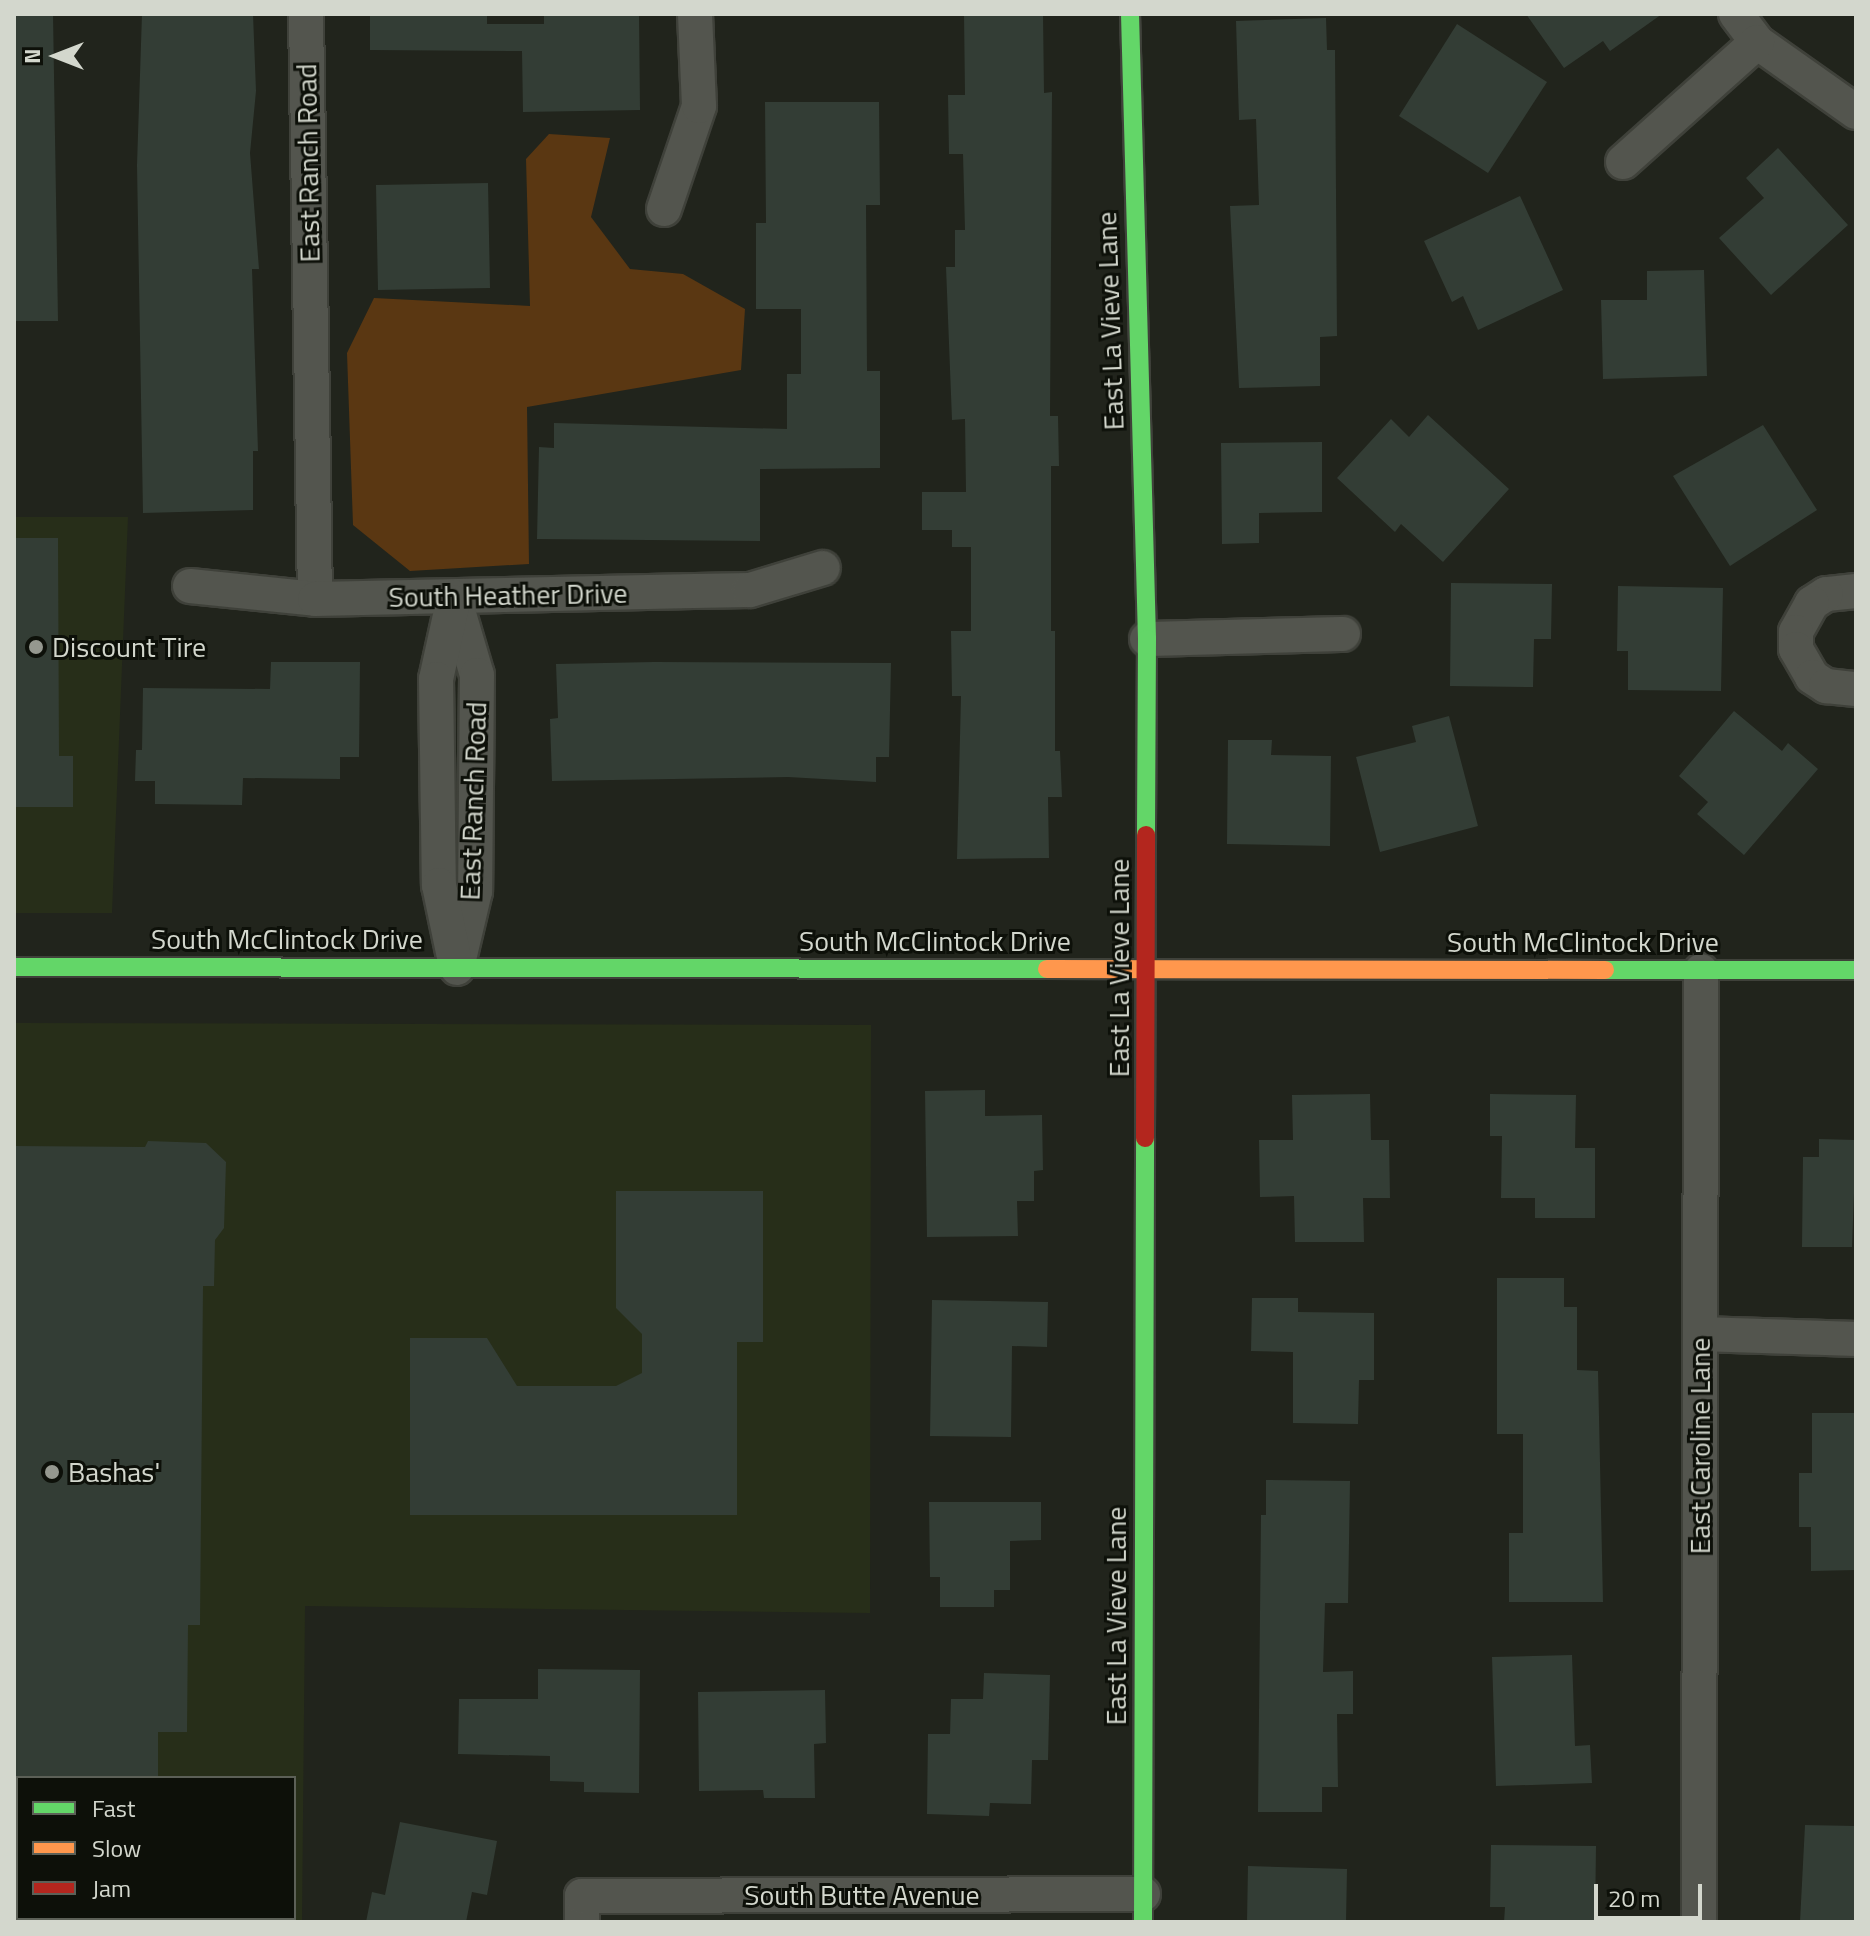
<!DOCTYPE html>
<html>
<head>
<meta charset="utf-8">
<style>
	body { margin:0 }
	#map { position:relative; width:1870px; height:1936px; overflow:hidden; background:#21241c; font-family:"Titillium Web",sans-serif }
	div>[style] { position:absolute }
	.built>* { inset:0; background:#272e19 }
	.green>* { inset:0; background:#5a3712 }
	.building>* { inset:0; background:#333d35 }
	.roads { filter:drop-shadow(2px 0 #3f413a) drop-shadow(-2px 0 #3f413a) drop-shadow(0 2px #3f413a) drop-shadow(0 -2px #3f413a) }
	.street>* { height:34px; margin:-17px; padding:0 17px; transform-origin:17px; border-radius:17px; background:#53554e }
	.fast>* { height:18px; margin:-9px; padding:0 9px; transform-origin:9px; border-radius:9px; background:#63d668 }
	.slow>* { height:18px; margin:-9px; padding:0 9px; transform-origin:9px; border-radius:9px; background:#ff974d }
	.jam>* { height:18px; margin:-9px; padding:0 9px; transform-origin:9px; border-radius:9px; background:#b3261e }
	.dots>* { width:22px; height:22px; translate:-50% -50%; box-sizing:border-box; border:4px solid #0d1009; border-radius:50% }
	span { translate:-50% -50%; white-space:nowrap; text-align:center; line-height:1.15; -webkit-text-stroke:6px #0d1009; paint-order:stroke }
	.street-label { font-size:28px; color:#d3d7cd }
	.poi-label { font-size:28px; color:#d3d7cd }
	.left { translate:0 -50%; text-align:left }
	.frame { position:absolute; inset:0; border:16px solid #d3d7cd; pointer-events:none }
	.legend { position:absolute; left:16px; top:1776px; width:280px; height:144px; box-sizing:border-box; background:#0d1009; border:2px solid #5c6057; margin:0; padding:10px 14px; list-style:none; font-size:24px; color:#d3d7cd }
	.legend li { display:flex; align-items:center; gap:16px; height:40px }
	.legend b { width:40px; border:2px solid #5c6057 }
	.north { position:absolute; left:16px; top:16px; width:80px; height:80px; -webkit-text-stroke:6px #0d1009; paint-order:stroke; rotate:270deg; font-size:22px; font-weight:700; line-height:32px; text-align:center; color:#d3d7cd }
	.north::after { content:''; display:block; margin:auto; width:28px; height:36px; background:#d3d7cd; clip-path:polygon(50% 0,100% 100%,50% 72%,0 100%) }
	.scale { position:absolute; left:1594px; top:1884px; width:108px; height:36px; box-sizing:border-box; border:4px solid #d3d7cd; border-top:0; padding-left:10px; font-size:24px; line-height:28px; white-space:nowrap; color:#d3d7cd; -webkit-text-stroke:6px #0d1009; paint-order:stroke }
</style>
</head>
<body>
<div id="map">
	<div class="built">
		<div style="clip-path:polygon(14px 517px,128px 517px,112px 913px,14px 913px)"></div>
		<div style="clip-path:polygon(evenodd,14px 1023px,871px 1025px,870px 1613px,305px 1606px,302px 1922px,14px 1922px,14px 1023px,18px 1778px,294px 1778px,294px 1918px,18px 1918px,18px 1778px)"></div>
	</div>
	<div class="green">
		<div style="clip-path:polygon(549px 134px,610px 138px,591px 217px,630px 269px,683px 274px,745px 309px,741px 370px,527px 407px,529px 564px,410px 571px,353px 525px,347px 353px,374px 298px,530px 306px,526px 159px)"></div>
	</div>
	<div class="building">
		<div style="clip-path:polygon(14px 14px,53px 14px,58px 321px,14px 321px)"></div>
		<div style="clip-path:polygon(142px 14px,253px 14px,256px 91px,250px 153px,259px 269px,252px 269px,258px 451px,253px 451px,253px 510px,143px 513px,137px 165px)"></div>
		<div style="clip-path:polygon(370px 14px,487px 14px,487px 24px,544px 24px,544px 14px,639px 14px,640px 110px,523px 112px,522px 51px,370px 50px)"></div>
		<div style="clip-path:polygon(964px 14px,1043px 14px,1044px 93px,1052px 92px,1050px 416px,1058px 416px,1059px 466px,1051px 466px,1051px 631px,1055px 631px,1055px 751px,1060px 751px,1062px 797px,1048px 797px,1049px 858px,957px 859px,961px 696px,952px 696px,951px 631px,971px 631px,971px 547px,952px 547px,952px 530px,922px 530px,922px 492px,966px 492px,965px 419px,952px 420px,946px 267px,955px 267px,955px 230px,965px 230px,963px 154px,949px 154px,948px 95px,965px 95px)"></div>
		<div style="clip-path:polygon(1526px 14px,1662px 14px,1610px 51px,1603px 41px,1564px 68px)"></div>
		<div style="clip-path:polygon(1326px 18px,1327px 50px,1335px 50px,1337px 336px,1320px 337px,1320px 386px,1239px 388px,1230px 206px,1259px 205px,1256px 119px,1239px 120px,1236px 21px)"></div>
		<div style="clip-path:polygon(1457px 24px,1547px 82px,1488px 173px,1399px 116px)"></div>
		<div style="clip-path:polygon(765px 102px,879px 102px,880px 205px,866px 205px,867px 371px,880px 371px,880px 468px,760px 469px,760px 541px,537px 539px,539px 447px,554px 448px,554px 423px,787px 429px,787px 374px,801px 374px,801px 309px,756px 309px,756px 223px,766px 223px)"></div>
		<div style="clip-path:polygon(1778px 148px,1848px 225px,1771px 295px,1719px 238px,1764px 198px,1746px 178px)"></div>
		<div style="clip-path:polygon(488px 183px,490px 288px,378px 290px,376px 185px)"></div>
		<div style="clip-path:polygon(1520px 196px,1563px 290px,1478px 330px,1463px 296px,1452px 302px,1424px 241px)"></div>
		<div style="clip-path:polygon(1704px 270px,1707px 376px,1603px 379px,1601px 300px,1647px 300px,1647px 271px)"></div>
		<div style="clip-path:polygon(1428px 415px,1509px 489px,1443px 562px,1401px 524px,1395px 532px,1337px 478px,1391px 419px,1409px 437px)"></div>
		<div style="clip-path:polygon(1763px 425px,1817px 510px,1730px 566px,1673px 476px)"></div>
		<div style="clip-path:polygon(1322px 442px,1322px 512px,1259px 513px,1259px 543px,1222px 544px,1221px 443px)"></div>
		<div style="clip-path:polygon(14px 538px,58px 538px,59px 756px,73px 756px,73px 807px,14px 807px)"></div>
		<div style="clip-path:polygon(1451px 583px,1552px 584px,1551px 639px,1534px 639px,1533px 687px,1450px 686px)"></div>
		<div style="clip-path:polygon(1618px 586px,1723px 588px,1721px 691px,1628px 690px,1628px 651px,1617px 651px)"></div>
		<div style="clip-path:polygon(271px 662px,360px 662px,359px 757px,340px 757px,340px 779px,243px 778px,242px 805px,155px 804px,155px 781px,135px 781px,136px 750px,142px 750px,143px 688px,270px 689px)"></div>
		<div style="clip-path:polygon(654px 662px,891px 663px,889px 757px,876px 757px,876px 782px,788px 777px,552px 781px,550px 719px,558px 718px,556px 664px)"></div>
		<div style="clip-path:polygon(1734px 711px,1782px 751px,1788px 743px,1818px 769px,1744px 855px,1697px 814px,1708px 802px,1679px 776px)"></div>
		<div style="clip-path:polygon(1449px 716px,1478px 826px,1380px 852px,1356px 757px,1416px 742px,1412px 726px)"></div>
		<div style="clip-path:polygon(1228px 740px,1272px 740px,1271px 755px,1331px 756px,1330px 846px,1227px 844px)"></div>
		<div style="clip-path:polygon(985px 1090px,985px 1116px,1042px 1115px,1043px 1170px,1034px 1171px,1034px 1201px,1017px 1201px,1018px 1236px,927px 1237px,925px 1091px)"></div>
		<div style="clip-path:polygon(1370px 1094px,1371px 1140px,1389px 1140px,1390px 1198px,1363px 1198px,1364px 1242px,1295px 1242px,1294px 1196px,1260px 1197px,1259px 1140px,1293px 1140px,1292px 1095px)"></div>
		<div style="clip-path:polygon(1490px 1094px,1576px 1095px,1575px 1148px,1595px 1148px,1595px 1218px,1535px 1218px,1535px 1198px,1501px 1198px,1502px 1136px,1490px 1136px)"></div>
		<div style="clip-path:polygon(1819px 1139px,1856px 1140px,1852px 1247px,1802px 1247px,1803px 1157px,1819px 1157px)"></div>
		<div style="clip-path:polygon(148px 1141px,206px 1143px,226px 1162px,224px 1228px,215px 1240px,214px 1286px,203px 1286px,200px 1625px,188px 1625px,187px 1732px,158px 1732px,158px 1778px,14px 1778px,14px 1146px,145px 1147px)"></div>
		<div style="clip-path:polygon(616px 1191px,763px 1191px,763px 1342px,737px 1342px,737px 1515px,410px 1515px,410px 1338px,487px 1338px,517px 1386px,616px 1386px,642px 1373px,642px 1334px,616px 1308px)"></div>
		<div style="clip-path:polygon(1497px 1278px,1564px 1278px,1564px 1307px,1577px 1307px,1577px 1370px,1598px 1371px,1603px 1602px,1509px 1602px,1509px 1533px,1523px 1533px,1523px 1434px,1497px 1434px)"></div>
		<div style="clip-path:polygon(1252px 1298px,1298px 1298px,1298px 1312px,1374px 1313px,1374px 1380px,1359px 1380px,1358px 1424px,1293px 1423px,1293px 1352px,1251px 1351px)"></div>
		<div style="clip-path:polygon(932px 1300px,1048px 1302px,1047px 1347px,1012px 1346px,1011px 1437px,930px 1436px)"></div>
		<div style="clip-path:polygon(1812px 1413px,1856px 1413px,1856px 1570px,1811px 1571px,1811px 1527px,1799px 1527px,1799px 1473px,1812px 1473px)"></div>
		<div style="clip-path:polygon(1266px 1480px,1350px 1481px,1348px 1603px,1325px 1603px,1323px 1672px,1353px 1671px,1353px 1714px,1337px 1714px,1338px 1787px,1322px 1787px,1322px 1812px,1258px 1812px,1261px 1515px,1266px 1515px)"></div>
		<div style="clip-path:polygon(929px 1502px,1041px 1502px,1041px 1540px,1010px 1541px,1010px 1590px,994px 1590px,994px 1607px,940px 1607px,940px 1577px,930px 1577px)"></div>
		<div style="clip-path:polygon(1572px 1655px,1575px 1746px,1590px 1745px,1592px 1783px,1496px 1786px,1492px 1657px)"></div>
		<div style="clip-path:polygon(538px 1669px,640px 1670px,639px 1793px,584px 1792px,584px 1782px,550px 1781px,550px 1756px,458px 1754px,459px 1699px,538px 1699px)"></div>
		<div style="clip-path:polygon(984px 1673px,1050px 1675px,1048px 1760px,1032px 1760px,1031px 1804px,990px 1803px,989px 1816px,927px 1814px,928px 1734px,950px 1734px,951px 1699px,983px 1699px)"></div>
		<div style="clip-path:polygon(825px 1690px,826px 1743px,814px 1744px,815px 1798px,764px 1798px,763px 1790px,699px 1791px,698px 1692px)"></div>
		<div style="clip-path:polygon(400px 1822px,497px 1841px,487px 1895px,472px 1892px,466px 1922px,366px 1922px,372px 1892px,385px 1895px)"></div>
		<div style="clip-path:polygon(1805px 1825px,1856px 1826px,1856px 1922px,1800px 1922px)"></div>
		<div style="clip-path:polygon(1491px 1845px,1596px 1846px,1595px 1922px,1504px 1922px,1505px 1907px,1490px 1907px)"></div>
		<div style="clip-path:polygon(1248px 1866px,1347px 1869px,1346px 1922px,1247px 1922px)"></div>
	</div>
	<div class="roads">
		<div class="street">
			<div style="left:306px;top:14px;width:585px;rotate:89.12deg"></div>
			<div style="left:1736px;top:14px;width:35px;rotate:53deg"></div>
			<div style="left:1757px;top:42px;width:121px;rotate:35.3deg"></div>
			<div style="left:1623px;top:162px;width:180px;rotate:-41.8deg"></div>
			<div style="left:664px;top:209px;width:109px;rotate:-71.2deg"></div>
			<div style="left:699px;top:106px;width:92px;rotate:-92.5deg"></div>
			<div style="left:190px;top:586px;width:126px;rotate:5.9deg"></div>
			<div style="left:315px;top:599px;width:435px;rotate:-1.2deg"></div>
			<div style="left:750px;top:590px;width:76px;rotate:-16.8deg"></div>
			<div style="left:1856px;top:591px;width:30px;rotate:174deg"></div>
			<div style="left:1826px;top:594px;width:17px;rotate:147deg"></div>
			<div style="left:1812px;top:603px;width:33px;rotate:119deg"></div>
			<div style="left:1796px;top:632px;width:17px;rotate:90deg"></div>
			<div style="left:1796px;top:649px;width:32px;rotate:60deg"></div>
			<div style="left:1812px;top:677px;width:17px;rotate:33deg"></div>
			<div style="left:1826px;top:686px;width:30px;rotate:6deg"></div>
			<div style="left:454px;top:597px;width:81px;rotate:73.6deg"></div>
			<div style="left:477px;top:675px;width:216px;rotate:90.5deg"></div>
			<div style="left:475px;top:891px;width:79px;rotate:103.2deg"></div>
			<div style="left:453px;top:602px;width:79px;rotate:102.4deg"></div>
			<div style="left:436px;top:679px;width:206px;rotate:89.2deg"></div>
			<div style="left:439px;top:885px;width:74px;rotate:78.2deg"></div>
			<div style="left:1147px;top:639px;width:196px;rotate:-1.5deg"></div>
			<div style="left:1701px;top:1334px;width:155px;rotate:1.8deg"></div>
			<div style="left:582px;top:1922px;width:26px;rotate:-90deg"></div>
			<div style="left:582px;top:1896px;width:561px;rotate:-0.2deg"></div>
			<div style="left:1699px;top:1922px;width:951px;rotate:-89.88deg"></div>
		</div>
		<div class="fast">
			<div style="left:1130px;top:14px;width:625px;rotate:88.44deg"></div>
			<div style="left:1147px;top:639px;width:196px;rotate:90.3deg"></div>
			<div style="left:14px;top:967px;width:1033px;rotate:0.11deg"></div>
			<div style="left:1605px;top:970px;width:251px"></div>
			<div style="left:1143px;top:1922px;width:784px;rotate:-89.85deg"></div>
		</div>
		<div class="slow">
			<div style="left:1047px;top:969px;width:558px;rotate:0.1deg"></div>
		</div>
		<div class="jam">
			<div style="left:1145px;top:1138px;width:303px;rotate:-89.8deg"></div>
		</div>
	</div>
	<div class="dots">
		<div style="left:36px;top:647px;background:#95988f"></div>
		<div style="left:52px;top:1472px;background:#95988f"></div>
	</div>
	<div class="street-label">
		<span style="left:308px;top:163px;rotate:-91deg">East Ranch Road</span>
		<span style="left:1110px;top:321px;rotate:-92deg">East La Vieve Lane</span>
		<span style="left:508px;top:595px;rotate:-1deg">South Heather Drive</span>
		<span style="left:473px;top:801px;rotate:-88deg">East Ranch Road</span>
		<span style="left:287px;top:939px">South McClintock Drive</span>
		<span style="left:935px;top:941px">South McClintock Drive</span>
		<span style="left:1583px;top:942px">South McClintock Drive</span>
		<span style="left:1119px;top:968px;rotate:-90deg">East La Vieve Lane</span>
		<span style="left:1700px;top:1446px;rotate:-90deg">East Caroline Lane</span>
		<span style="left:1116px;top:1616px;rotate:-90deg">East La Vieve Lane</span>
		<span style="left:862px;top:1895px">South Butte Avenue</span>
	</div>
	<div class="poi-label">
		<span class="left" style="left:52px;top:647px">Discount Tire</span>
		<span class="left" style="left:68px;top:1472px">Bashas'</span>
	</div>
	<div class="frame"></div>
	<ul class="legend">
	<li><b style="height:10px;background:#63d668"></b>Fast</li>
	<li><b style="height:10px;background:#ff974d"></b>Slow</li>
	<li><b style="height:10px;background:#b3261e"></b>Jam</li>
	</ul>
	<div class="north">N</div>
	<div class="scale">20 m</div>
</div>
</body>
</html>
